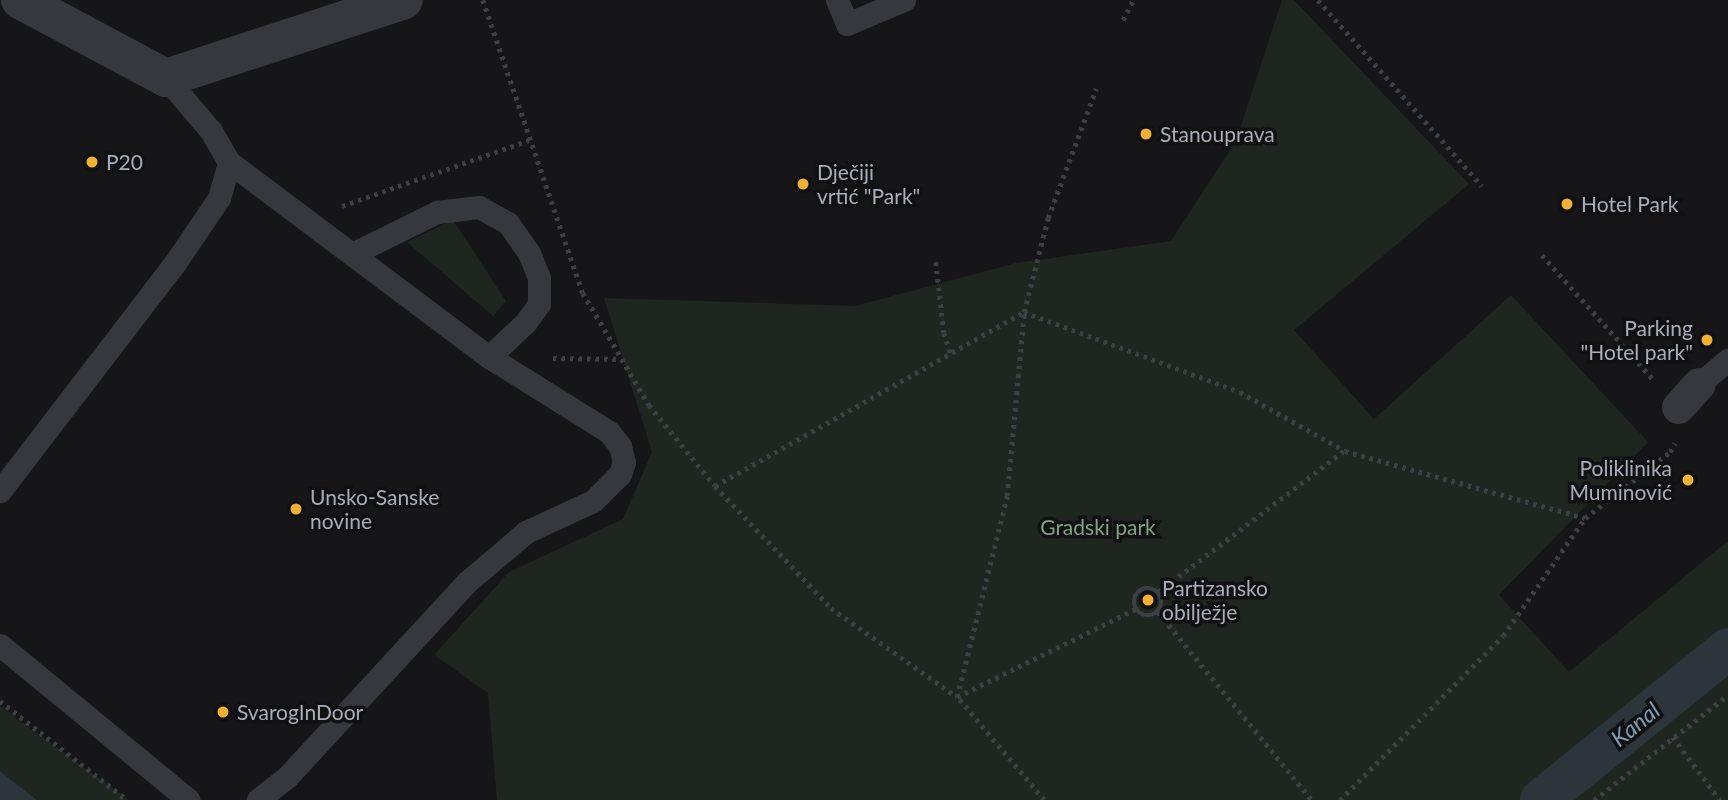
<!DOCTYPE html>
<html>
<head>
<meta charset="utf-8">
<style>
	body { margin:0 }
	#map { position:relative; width:1728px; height:800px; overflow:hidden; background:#161618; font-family:Lato,sans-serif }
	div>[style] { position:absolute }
	.green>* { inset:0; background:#1e261f }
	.water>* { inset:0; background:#2c353c }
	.canal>* { height:42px; margin:-21px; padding:0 21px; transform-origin:21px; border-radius:21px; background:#2c353c }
	.path>* { height:4.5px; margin-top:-2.25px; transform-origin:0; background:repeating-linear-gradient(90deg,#3d3f44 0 3.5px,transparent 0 8.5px) }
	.path>.ring { margin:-2.25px; padding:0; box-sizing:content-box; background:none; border:4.5px solid #3d3f44; border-radius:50% }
	.service>* { height:23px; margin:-11.5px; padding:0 11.5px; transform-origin:11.5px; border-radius:11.5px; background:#37383d }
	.pedestrian>* { height:33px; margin:-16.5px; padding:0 16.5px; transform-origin:16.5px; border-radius:16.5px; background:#37383d }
	.tertiary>* { height:38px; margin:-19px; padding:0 19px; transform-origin:19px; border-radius:19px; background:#37383d }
	.dots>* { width:19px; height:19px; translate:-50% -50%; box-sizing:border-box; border:4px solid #111113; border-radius:50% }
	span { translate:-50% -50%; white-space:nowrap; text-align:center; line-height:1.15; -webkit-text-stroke:7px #111113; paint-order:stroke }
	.poi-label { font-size:21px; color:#a8adb8 }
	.left { translate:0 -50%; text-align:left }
	.right { translate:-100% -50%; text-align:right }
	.park-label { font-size:21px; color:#7fa381 }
	.water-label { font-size:23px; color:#7f9bb3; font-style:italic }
</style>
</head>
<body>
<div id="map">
	<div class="green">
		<div style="clip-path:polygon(1282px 0,1294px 0,1469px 184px,1294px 330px,1374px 419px,1511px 295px,1648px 442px,1499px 595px,1569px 672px,1728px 541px,1728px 800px,497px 800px,488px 693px,434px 655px,509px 572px,623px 519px,652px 452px,604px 298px,855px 306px,1016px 263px,1171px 241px,1236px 141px)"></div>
		<div style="clip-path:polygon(453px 220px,506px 301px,493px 316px,407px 242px)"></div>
		<div style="clip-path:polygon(0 706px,129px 800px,37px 800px,0 771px)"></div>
	</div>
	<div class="water">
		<div style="clip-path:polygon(0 771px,37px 800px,0 800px)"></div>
	</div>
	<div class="canal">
		<div style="left:1541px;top:800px;width:240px;rotate:-38.9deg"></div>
	</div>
	<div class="path">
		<div style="left:483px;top:0;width:310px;rotate:71.2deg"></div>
		<div style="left:583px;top:293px;width:130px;rotate:59.5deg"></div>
		<div style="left:649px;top:405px;width:104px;rotate:50.8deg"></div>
		<div style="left:715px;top:486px;width:355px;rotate:-29.4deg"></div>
		<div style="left:1024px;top:312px;width:230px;rotate:20.3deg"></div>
		<div style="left:1240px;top:392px;width:120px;rotate:29.3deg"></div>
		<div style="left:1345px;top:451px;width:249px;rotate:15.6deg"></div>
		<div style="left:1318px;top:0;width:248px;rotate:48.6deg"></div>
		<div style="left:1123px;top:20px;width:22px;rotate:-63deg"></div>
		<div style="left:342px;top:206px;width:198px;rotate:-19.4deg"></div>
		<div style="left:1542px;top:255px;width:166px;rotate:48.2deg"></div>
		<div style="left:936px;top:262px;width:71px;rotate:83.6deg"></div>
		<div style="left:944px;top:333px;width:22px;rotate:72deg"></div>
		<div style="left:553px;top:358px;width:66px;rotate:0.9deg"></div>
		<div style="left:715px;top:486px;width:168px;rotate:46.4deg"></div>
		<div style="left:831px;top:608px;width:154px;rotate:35.2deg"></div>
		<div style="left:957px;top:697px;width:199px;rotate:-26.2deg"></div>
		<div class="ring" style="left:1134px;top:588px;width:23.5px;height:23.5px"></div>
		<div style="left:1158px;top:592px;width:233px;rotate:-37.2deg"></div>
		<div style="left:1158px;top:612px;width:243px;rotate:50.7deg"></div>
		<div style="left:0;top:701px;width:161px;rotate:37.9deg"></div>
		<div style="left:1673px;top:737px;width:79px;rotate:53.3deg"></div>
		<div style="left:1044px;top:800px;width:135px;rotate:-130.2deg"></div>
		<div style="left:957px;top:697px;width:207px;rotate:-76deg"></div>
		<div style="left:1007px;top:496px;width:185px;rotate:-84.7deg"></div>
		<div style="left:1024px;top:312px;width:97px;rotate:-75.7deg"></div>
		<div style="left:1048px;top:218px;width:138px;rotate:-69.6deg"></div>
		<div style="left:1340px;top:800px;width:231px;rotate:-45.2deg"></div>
		<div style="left:1503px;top:636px;width:144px;rotate:-55.2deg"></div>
		<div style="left:1585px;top:518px;width:108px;rotate:-37.8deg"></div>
		<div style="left:1670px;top:452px;width:10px;rotate:-61deg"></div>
		<div style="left:1594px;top:800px;width:170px;rotate:-38.1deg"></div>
	</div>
	<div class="service">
		<div style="left:837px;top:0;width:26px;rotate:67deg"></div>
		<div style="left:847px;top:24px;width:62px;rotate:-22.8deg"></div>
		<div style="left:166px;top:78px;width:70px;rotate:49.7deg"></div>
		<div style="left:211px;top:131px;width:36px;rotate:60deg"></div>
		<div style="left:229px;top:162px;width:325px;rotate:36.9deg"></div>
		<div style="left:489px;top:357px;width:142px;rotate:32deg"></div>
		<div style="left:609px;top:432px;width:18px;rotate:52deg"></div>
		<div style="left:620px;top:446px;width:16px;rotate:76deg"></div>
		<div style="left:624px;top:462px;width:13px;rotate:108deg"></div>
		<div style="left:620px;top:474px;width:38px;rotate:135deg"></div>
		<div style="left:593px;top:501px;width:74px;rotate:155.2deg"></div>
		<div style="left:526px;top:532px;width:77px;rotate:139.7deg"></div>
		<div style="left:467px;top:582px;width:265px;rotate:132.7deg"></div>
		<div style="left:287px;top:777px;width:37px;rotate:142deg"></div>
		<div style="left:354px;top:253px;width:93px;rotate:-26.3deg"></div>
		<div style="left:437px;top:212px;width:42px;rotate:-6.8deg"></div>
		<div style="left:479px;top:207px;width:33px;rotate:29deg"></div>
		<div style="left:508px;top:223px;width:37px;rotate:55deg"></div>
		<div style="left:529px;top:253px;width:27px;rotate:68deg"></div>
		<div style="left:539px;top:278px;width:26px;rotate:90deg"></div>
		<div style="left:539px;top:304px;width:22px;rotate:126deg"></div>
		<div style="left:526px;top:322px;width:51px;rotate:136.6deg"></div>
		<div style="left:1699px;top:384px;width:38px;rotate:-40deg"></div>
		<div style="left:0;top:491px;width:287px;rotate:-52.5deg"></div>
		<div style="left:175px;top:263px;width:78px;rotate:-55.9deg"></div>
		<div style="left:219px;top:198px;width:37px;rotate:-74deg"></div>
		<div style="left:0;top:645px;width:244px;rotate:39.4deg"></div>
	</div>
	<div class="pedestrian">
		<div style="left:1678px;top:407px;width:31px;rotate:-48deg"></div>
	</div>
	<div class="tertiary">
		<div style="left:20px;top:0;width:166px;rotate:28.1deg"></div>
		<div style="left:166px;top:78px;width:250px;rotate:-18.1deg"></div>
	</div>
	<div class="dots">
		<div style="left:1146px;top:134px;background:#f2b134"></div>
		<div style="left:92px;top:162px;background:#f2b134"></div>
		<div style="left:803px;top:184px;background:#f2b134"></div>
		<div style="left:1567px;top:204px;background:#f2b134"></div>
		<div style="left:1707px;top:340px;background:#f2b134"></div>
		<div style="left:1688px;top:480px;background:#f2b134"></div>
		<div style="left:296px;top:509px;background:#f2b134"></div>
		<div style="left:1148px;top:600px;background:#f2b134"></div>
		<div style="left:223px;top:712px;background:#f2b134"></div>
	</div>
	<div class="poi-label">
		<span class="left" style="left:1160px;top:134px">Stanouprava</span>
		<span class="left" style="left:106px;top:162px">P20</span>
		<span class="left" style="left:817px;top:184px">Dječiji<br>vrtić "Park"</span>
		<span class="left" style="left:1581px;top:204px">Hotel Park</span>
		<span class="right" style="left:1693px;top:340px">Parking<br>"Hotel park"</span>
		<span class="right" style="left:1672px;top:480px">Poliklinika<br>Muminović</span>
		<span class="left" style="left:310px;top:509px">Unsko-Sanske<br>novine</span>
		<span class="left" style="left:1162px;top:600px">Partizansko<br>obilježje</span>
		<span class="left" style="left:237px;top:712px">SvarogInDoor</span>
	</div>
	<div class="park-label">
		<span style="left:1098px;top:527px">Gradski park</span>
	</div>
	<div class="water-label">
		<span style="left:1635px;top:724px;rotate:-39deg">Kanal</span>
	</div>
</div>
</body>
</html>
